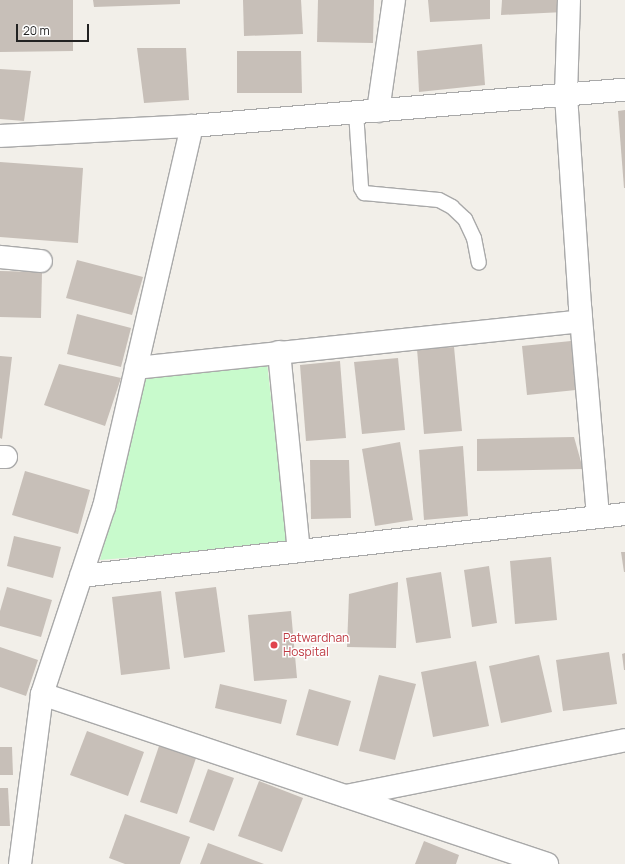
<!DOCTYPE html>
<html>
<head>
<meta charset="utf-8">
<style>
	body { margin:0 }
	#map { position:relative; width:625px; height:864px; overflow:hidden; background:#f2efe9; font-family:Manrope,sans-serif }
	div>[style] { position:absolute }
	.park>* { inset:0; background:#c8facc }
	.building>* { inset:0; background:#c7bfb8 }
	.roads { filter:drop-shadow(1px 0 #a9a9a9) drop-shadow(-1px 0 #a9a9a9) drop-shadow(0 1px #a9a9a9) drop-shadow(0 -1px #a9a9a9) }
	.service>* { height:14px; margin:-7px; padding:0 7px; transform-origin:7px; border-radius:7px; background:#fff }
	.minor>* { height:22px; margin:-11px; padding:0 11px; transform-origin:11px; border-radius:11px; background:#fff }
	.dots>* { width:11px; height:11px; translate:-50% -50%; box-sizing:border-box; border:2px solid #fff; border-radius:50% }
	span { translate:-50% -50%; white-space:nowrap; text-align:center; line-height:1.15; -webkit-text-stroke:3px #fff; paint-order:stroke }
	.health-label { font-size:12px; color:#be3a42 }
	.left { translate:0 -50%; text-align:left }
	.scale { position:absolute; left:16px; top:24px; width:73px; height:18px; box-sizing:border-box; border:2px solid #222; border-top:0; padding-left:5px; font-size:12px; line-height:14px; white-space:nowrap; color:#222; -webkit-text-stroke:3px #fff; paint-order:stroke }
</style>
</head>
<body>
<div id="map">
	<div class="park">
		<div style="clip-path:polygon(267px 363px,288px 544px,100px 560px,145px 376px)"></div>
	</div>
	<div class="building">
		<div style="clip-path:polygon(0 0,73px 0,73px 51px,0 52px)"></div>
		<div style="clip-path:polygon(93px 0,180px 0,180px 4px,94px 7px)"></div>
		<div style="clip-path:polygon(243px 0,301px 0,303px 34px,244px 36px)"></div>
		<div style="clip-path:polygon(318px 0,374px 0,373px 43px,317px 42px)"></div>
		<div style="clip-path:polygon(428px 0,490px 0,490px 19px,430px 22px)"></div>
		<div style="clip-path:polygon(502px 0,562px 0,564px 12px,501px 15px)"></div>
		<div style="clip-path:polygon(482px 44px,485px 85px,419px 92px,417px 51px)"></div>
		<div style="clip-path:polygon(137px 48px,186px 48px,189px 100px,144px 103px)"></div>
		<div style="clip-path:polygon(237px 51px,301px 51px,302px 93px,237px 93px)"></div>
		<div style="clip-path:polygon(0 69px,31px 71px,24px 121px,0 119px)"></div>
		<div style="clip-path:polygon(625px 110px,625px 188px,624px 188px,618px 111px)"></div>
		<div style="clip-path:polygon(0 162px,83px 168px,78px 243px,0 237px)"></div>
		<div style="clip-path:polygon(77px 260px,143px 277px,132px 315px,66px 298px)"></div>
		<div style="clip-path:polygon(0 271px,42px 272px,41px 318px,0 317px)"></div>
		<div style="clip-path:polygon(77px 314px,131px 328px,121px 367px,67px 354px)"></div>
		<div style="clip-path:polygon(571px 341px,576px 390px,527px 395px,522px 346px)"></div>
		<div style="clip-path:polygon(454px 347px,462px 431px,424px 434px,417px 349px)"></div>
		<div style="clip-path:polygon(0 356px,12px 357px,2px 439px,0 438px)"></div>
		<div style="clip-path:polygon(398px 358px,405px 430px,362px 434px,354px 362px)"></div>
		<div style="clip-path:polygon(340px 361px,346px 438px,306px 441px,300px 365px)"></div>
		<div style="clip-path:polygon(59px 364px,121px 378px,105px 426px,44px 405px)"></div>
		<div style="clip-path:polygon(574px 437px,583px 469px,477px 471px,477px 439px)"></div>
		<div style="clip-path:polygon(400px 442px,413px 520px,375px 526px,362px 449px)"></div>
		<div style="clip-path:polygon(463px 446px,468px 516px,424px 520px,419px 450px)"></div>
		<div style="clip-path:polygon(310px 460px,349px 460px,351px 518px,311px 519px)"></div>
		<div style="clip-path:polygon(25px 471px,90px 490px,78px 534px,12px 515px)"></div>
		<div style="clip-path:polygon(14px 536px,61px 547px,53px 578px,7px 566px)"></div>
		<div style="clip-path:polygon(621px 552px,625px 552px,625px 572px,624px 572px)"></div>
		<div style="clip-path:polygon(551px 557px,557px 620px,515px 624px,510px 561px)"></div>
		<div style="clip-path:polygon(489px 566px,497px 623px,472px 627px,464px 570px)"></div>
		<div style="clip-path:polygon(441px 572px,451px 638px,416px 643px,406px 578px)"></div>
		<div style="clip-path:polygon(398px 582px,396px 648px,347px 647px,349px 594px)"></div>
		<div style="clip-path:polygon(7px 587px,52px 600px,41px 637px,0 626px,0 611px)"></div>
		<div style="clip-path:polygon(216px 587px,225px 652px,184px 658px,175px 592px)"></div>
		<div style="clip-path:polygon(161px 591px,170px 669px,121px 675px,112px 597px)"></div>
		<div style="clip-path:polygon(291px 611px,297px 678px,254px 681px,248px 615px)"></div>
		<div style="clip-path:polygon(0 647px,38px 660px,26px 696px,0 687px)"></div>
		<div style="clip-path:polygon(609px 652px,617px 704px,563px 711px,556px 660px)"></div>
		<div style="clip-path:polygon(625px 653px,625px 670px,624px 670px,622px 654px)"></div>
		<div style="clip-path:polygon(539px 655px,552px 712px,501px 723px,489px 666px)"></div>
		<div style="clip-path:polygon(476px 661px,489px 726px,433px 737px,421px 672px)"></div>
		<div style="clip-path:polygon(379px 675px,416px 684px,395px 760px,359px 751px)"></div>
		<div style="clip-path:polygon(220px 684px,287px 700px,281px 724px,215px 708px)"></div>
		<div style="clip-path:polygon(309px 689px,351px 701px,338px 746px,296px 735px)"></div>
		<div style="clip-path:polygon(87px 731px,144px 752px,128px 796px,70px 775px)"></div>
		<div style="clip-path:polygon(159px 746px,196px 758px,177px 814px,140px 802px)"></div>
		<div style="clip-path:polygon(0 747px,12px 747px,13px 775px,0 775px)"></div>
		<div style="clip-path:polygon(208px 769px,234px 778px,214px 831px,189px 822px)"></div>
		<div style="clip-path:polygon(259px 781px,303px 798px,282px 852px,238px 836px)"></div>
		<div style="clip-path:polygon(0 788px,8px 788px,10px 826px,0 826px)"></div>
		<div style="clip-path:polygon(125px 814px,190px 837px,180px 864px,125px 864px,109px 858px)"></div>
		<div style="clip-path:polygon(424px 841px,459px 855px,456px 864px,415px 864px)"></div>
		<div style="clip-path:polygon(208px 843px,264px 864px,200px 864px)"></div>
	</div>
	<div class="roads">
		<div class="service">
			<div style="left:356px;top:112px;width:76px;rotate:86.2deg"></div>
			<div style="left:361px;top:188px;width:6px;rotate:59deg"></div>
			<div style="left:364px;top:193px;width:75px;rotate:5.3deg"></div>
			<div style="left:439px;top:200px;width:15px;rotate:28deg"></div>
			<div style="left:452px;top:207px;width:18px;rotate:43deg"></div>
			<div style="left:465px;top:219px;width:21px;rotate:65deg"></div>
			<div style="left:474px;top:238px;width:25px;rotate:79deg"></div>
		</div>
		<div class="minor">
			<div style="left:378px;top:111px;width:112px;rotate:-81.8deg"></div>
			<div style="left:0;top:136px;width:192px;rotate:-3deg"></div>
			<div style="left:192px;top:126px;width:434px;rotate:-4.8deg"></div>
			<div style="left:0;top:257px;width:41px;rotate:5.6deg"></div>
			<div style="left:580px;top:306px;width:211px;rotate:85.1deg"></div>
			<div style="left:279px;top:352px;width:200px;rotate:84.3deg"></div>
			<div style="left:136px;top:368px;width:447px;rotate:-6deg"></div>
			<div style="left:581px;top:321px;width:226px;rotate:-93.8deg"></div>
			<div style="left:566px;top:95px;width:95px;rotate:-88.2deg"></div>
			<div style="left:0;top:457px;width:6px"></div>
			<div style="left:81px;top:576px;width:548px;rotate:-6.5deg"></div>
			<div style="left:42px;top:694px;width:533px;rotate:18.6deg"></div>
			<div style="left:346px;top:796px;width:285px;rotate:-11.3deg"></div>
			<div style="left:20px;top:864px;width:171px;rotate:-82.6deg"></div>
			<div style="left:42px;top:694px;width:197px;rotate:-71.7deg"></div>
			<div style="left:104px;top:507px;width:391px;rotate:-77deg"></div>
		</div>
	</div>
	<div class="dots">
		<div style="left:274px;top:645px;background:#e0444e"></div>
	</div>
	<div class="health-label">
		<span class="left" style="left:283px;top:645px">Patwardhan<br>Hospital</span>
	</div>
	<div class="scale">20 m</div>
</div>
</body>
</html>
